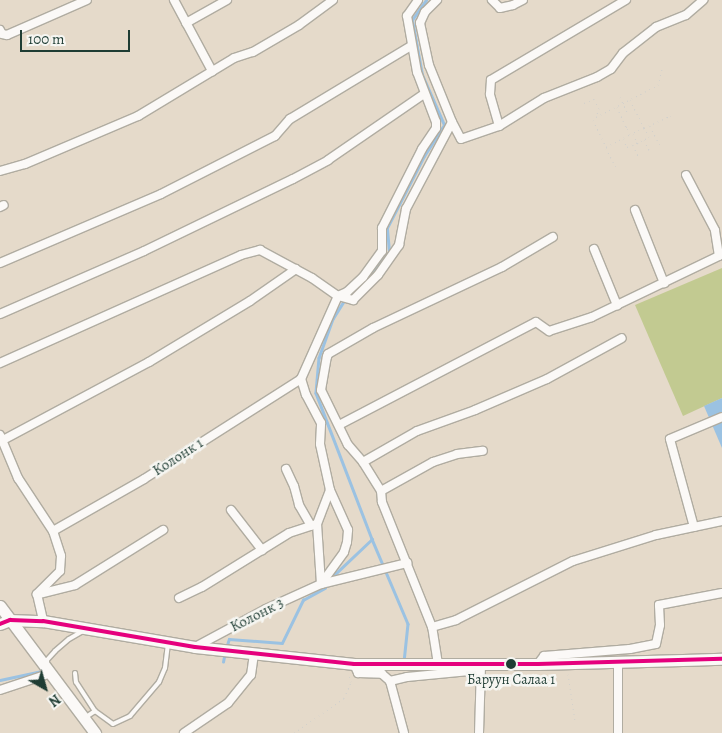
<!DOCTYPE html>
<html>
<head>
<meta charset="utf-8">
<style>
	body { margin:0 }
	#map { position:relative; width:722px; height:733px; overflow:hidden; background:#e5daca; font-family:Alegreya,serif }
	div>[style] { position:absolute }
	.green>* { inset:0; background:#c2ca91 }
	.water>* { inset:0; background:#9bc2e2 }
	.stream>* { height:2.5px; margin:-1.25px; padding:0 1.25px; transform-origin:1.25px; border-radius:1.25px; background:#9bc2e2 }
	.path>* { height:1px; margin-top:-0.5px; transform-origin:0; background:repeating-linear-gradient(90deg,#d1d0cc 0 1px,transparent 0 5px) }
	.roads { filter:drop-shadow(1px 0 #b0aca1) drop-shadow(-1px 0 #b0aca1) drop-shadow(0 1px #b0aca1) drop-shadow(0 -1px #b0aca1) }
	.service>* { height:4px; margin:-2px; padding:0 2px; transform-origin:2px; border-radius:2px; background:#fbf9f7 }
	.minor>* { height:8px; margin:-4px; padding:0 4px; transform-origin:4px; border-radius:4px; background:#fbf9f7 }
	.secondary>* { height:11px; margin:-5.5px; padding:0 5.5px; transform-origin:5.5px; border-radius:5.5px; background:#fbf9f7 }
	.bus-1>* { height:4px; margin:-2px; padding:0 2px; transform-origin:2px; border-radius:2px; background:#e5007d }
	.dots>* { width:14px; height:14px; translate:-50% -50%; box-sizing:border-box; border:2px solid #f6f6f2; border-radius:50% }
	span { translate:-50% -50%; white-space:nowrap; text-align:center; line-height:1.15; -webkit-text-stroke:5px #f6f6f2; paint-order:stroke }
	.bus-label { font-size:14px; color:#1f3d34 }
	.street-label { font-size:15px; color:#1f3d34 }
	.north { position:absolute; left:20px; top:663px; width:50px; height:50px; -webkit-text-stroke:4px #f6f6f2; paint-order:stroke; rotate:142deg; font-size:14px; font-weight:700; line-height:20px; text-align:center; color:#1f3d34 }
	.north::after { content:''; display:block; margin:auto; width:18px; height:22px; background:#1f3d34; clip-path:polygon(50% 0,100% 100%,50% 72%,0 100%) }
	.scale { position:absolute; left:20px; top:30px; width:110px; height:22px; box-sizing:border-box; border:2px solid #1f3d34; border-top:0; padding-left:6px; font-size:15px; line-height:18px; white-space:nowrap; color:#1f3d34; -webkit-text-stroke:4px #f6f6f2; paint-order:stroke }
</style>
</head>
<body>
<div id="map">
	<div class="green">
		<div style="clip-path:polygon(722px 268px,722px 398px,683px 416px,635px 305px)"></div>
	</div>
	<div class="water">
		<div style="clip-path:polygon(722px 398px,722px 448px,704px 406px)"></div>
	</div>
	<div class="stream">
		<div style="left:349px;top:296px;width:28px;rotate:-44deg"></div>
		<div style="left:369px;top:277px;width:32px;rotate:-51deg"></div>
		<div style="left:389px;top:252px;width:24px;rotate:-95deg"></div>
		<div style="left:387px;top:228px;width:81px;rotate:-62.8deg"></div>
		<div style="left:424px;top:156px;width:37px;rotate:-57deg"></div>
		<div style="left:444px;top:125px;width:55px;rotate:-113.7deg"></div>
		<div style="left:422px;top:75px;width:56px;rotate:-100.3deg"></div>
		<div style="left:412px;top:20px;width:24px;rotate:-55deg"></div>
		<div style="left:345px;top:300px;width:22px;rotate:122deg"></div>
		<div style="left:333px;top:319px;width:41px;rotate:109.7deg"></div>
		<div style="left:319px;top:358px;width:35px;rotate:95deg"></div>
		<div style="left:316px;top:393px;width:156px;rotate:69deg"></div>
		<div style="left:372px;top:539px;width:92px;rotate:67deg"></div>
		<div style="left:408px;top:624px;width:36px;rotate:96deg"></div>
		<div style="left:332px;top:577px;width:55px;rotate:-43.5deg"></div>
		<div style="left:227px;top:645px;width:6px;rotate:-72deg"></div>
		<div style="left:229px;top:639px;width:53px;rotate:4.3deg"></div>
		<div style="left:282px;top:643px;width:48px;rotate:-64deg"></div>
		<div style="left:303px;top:600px;width:25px;rotate:-29deg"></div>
		<div style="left:223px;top:662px;width:5px;rotate:-79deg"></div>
		<div style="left:0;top:680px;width:40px;rotate:-12deg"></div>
	</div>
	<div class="path">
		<div style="left:620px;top:97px;width:17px;rotate:65deg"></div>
		<div style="left:630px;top:100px;width:31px;rotate:63deg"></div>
		<div style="left:644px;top:128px;width:29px;rotate:-25deg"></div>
		<div style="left:670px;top:116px;width:4px;rotate:-56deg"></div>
		<div style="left:584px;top:103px;width:11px;rotate:-22deg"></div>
		<div style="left:594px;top:99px;width:10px;rotate:61deg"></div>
		<div style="left:599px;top:108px;width:9px;rotate:108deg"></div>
		<div style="left:596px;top:117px;width:70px;rotate:-27.3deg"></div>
		<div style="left:658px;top:85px;width:16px;rotate:-76deg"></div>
		<div style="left:617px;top:107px;width:22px;rotate:66deg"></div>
		<div style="left:626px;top:127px;width:5px;rotate:-22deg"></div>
		<div style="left:593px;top:120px;width:30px;rotate:64deg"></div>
		<div style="left:606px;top:147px;width:27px;rotate:-28deg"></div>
		<div style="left:630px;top:134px;width:8px;rotate:-120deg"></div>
		<div style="left:650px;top:126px;width:22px;rotate:63deg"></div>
		<div style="left:633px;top:134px;width:11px;rotate:63deg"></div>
		<div style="left:623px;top:139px;width:9px;rotate:63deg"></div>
		<div style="left:627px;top:147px;width:24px;rotate:-24deg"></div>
		<div style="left:649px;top:137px;width:10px;rotate:-119deg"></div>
		<div style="left:644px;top:128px;width:15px;rotate:157deg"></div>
		<div style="left:644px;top:140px;width:13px;rotate:63deg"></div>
		<div style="left:633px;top:145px;width:14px;rotate:65deg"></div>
		<div style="left:606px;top:148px;width:22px;rotate:63deg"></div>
		<div style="left:568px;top:674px;width:48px;rotate:81.5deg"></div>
		<div style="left:294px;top:733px;width:61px;rotate:-35deg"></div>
		<div style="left:344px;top:698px;width:17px;rotate:-66deg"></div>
		<div style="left:351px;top:682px;width:8px;rotate:-104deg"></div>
	</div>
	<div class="roads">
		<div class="service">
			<div style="left:47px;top:663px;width:3px;rotate:-90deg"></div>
			<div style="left:47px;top:660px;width:12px;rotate:-48deg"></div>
			<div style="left:55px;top:651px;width:18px;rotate:-41deg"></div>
			<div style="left:69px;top:639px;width:16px;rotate:-30deg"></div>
			<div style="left:75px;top:673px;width:9px;rotate:84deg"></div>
			<div style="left:76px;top:682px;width:35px;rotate:57deg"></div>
			<div style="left:95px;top:711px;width:11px;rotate:146deg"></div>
			<div style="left:95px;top:711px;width:22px;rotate:36deg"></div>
			<div style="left:113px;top:724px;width:19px;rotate:-25deg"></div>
			<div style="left:130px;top:716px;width:45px;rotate:-49.5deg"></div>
			<div style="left:159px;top:682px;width:15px;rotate:-67deg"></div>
			<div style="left:165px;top:668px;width:23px;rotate:-83deg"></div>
		</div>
		<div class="minor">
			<div style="left:174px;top:0;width:81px;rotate:61.8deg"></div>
			<div style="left:437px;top:0;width:17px;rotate:135deg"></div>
			<div style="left:425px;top:12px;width:12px;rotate:114deg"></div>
			<div style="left:420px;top:23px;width:43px;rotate:77.9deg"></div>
			<div style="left:429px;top:65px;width:61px;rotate:68deg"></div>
			<div style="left:492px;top:0;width:11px;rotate:45deg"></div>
			<div style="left:500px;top:8px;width:13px;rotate:-13deg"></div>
			<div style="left:513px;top:5px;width:11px;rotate:-27deg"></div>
			<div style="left:186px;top:23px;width:47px;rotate:-29.3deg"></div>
			<div style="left:0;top:30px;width:4px;rotate:63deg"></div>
			<div style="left:2px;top:34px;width:5px;rotate:11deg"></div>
			<div style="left:7px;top:35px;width:87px;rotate:-23.6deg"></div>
			<div style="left:499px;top:126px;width:33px;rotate:-106deg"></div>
			<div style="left:490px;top:94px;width:14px;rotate:-86deg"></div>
			<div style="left:491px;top:80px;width:157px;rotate:-30.7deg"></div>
			<div style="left:0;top:171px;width:26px;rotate:-16deg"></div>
			<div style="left:25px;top:164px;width:123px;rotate:-23deg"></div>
			<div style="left:138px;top:116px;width:112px;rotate:-31.1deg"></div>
			<div style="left:234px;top:58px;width:20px;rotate:-18deg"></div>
			<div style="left:253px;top:52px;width:53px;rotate:-30.4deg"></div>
			<div style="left:299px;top:25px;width:42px;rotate:-36.3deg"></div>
			<div style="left:0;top:207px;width:4px;rotate:-27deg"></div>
			<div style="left:635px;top:210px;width:79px;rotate:68.3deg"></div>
			<div style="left:594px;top:249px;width:61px;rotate:67.7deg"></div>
			<div style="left:0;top:263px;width:175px;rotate:-23.2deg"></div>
			<div style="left:161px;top:194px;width:128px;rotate:-27deg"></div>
			<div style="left:275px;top:136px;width:23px;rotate:-49deg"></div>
			<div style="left:290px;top:119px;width:141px;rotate:-31.1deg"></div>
			<div style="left:0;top:314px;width:157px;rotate:-23.6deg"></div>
			<div style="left:144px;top:251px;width:165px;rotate:-25.8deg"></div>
			<div style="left:293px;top:179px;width:40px;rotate:-28deg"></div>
			<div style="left:328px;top:160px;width:116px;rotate:-34.5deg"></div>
			<div style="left:0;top:363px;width:264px;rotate:-24.1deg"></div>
			<div style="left:241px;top:255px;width:20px;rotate:-15deg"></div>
			<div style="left:260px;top:250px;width:59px;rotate:28.3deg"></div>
			<div style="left:312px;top:278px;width:32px;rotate:35deg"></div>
			<div style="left:338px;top:296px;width:10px;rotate:-24deg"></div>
			<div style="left:347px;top:292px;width:22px;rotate:-43deg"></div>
			<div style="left:363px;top:277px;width:32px;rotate:-54deg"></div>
			<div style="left:382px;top:251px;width:23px;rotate:-90deg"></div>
			<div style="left:382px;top:228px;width:89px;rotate:-63.1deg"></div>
			<div style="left:422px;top:149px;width:25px;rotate:-56deg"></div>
			<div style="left:436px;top:128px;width:6px;rotate:-90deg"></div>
			<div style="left:436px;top:122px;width:53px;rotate:-110.8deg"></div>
			<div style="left:417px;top:72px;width:57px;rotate:-100.1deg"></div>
			<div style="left:407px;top:16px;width:19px;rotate:-55deg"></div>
			<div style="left:339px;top:425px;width:222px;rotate:-27.6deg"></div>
			<div style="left:536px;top:322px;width:16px;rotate:35deg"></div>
			<div style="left:549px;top:331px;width:45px;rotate:-18deg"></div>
			<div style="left:592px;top:317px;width:141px;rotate:-25.7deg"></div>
			<div style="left:719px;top:256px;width:26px;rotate:-99deg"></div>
			<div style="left:715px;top:230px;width:62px;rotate:-117.8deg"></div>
			<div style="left:0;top:435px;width:47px;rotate:67.3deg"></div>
			<div style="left:18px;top:478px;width:64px;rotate:56.6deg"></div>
			<div style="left:53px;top:531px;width:26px;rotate:72deg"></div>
			<div style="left:61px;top:556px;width:15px;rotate:94deg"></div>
			<div style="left:60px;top:571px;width:33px;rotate:135deg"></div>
			<div style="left:37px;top:594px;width:28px;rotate:77deg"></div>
			<div style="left:3px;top:440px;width:166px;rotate:-28.1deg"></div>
			<div style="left:149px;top:362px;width:118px;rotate:-31.1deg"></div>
			<div style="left:250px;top:301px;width:56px;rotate:-34.8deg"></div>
			<div style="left:363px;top:462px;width:62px;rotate:-29.9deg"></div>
			<div style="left:417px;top:431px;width:62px;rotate:-19.9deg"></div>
			<div style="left:475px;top:410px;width:78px;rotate:-23.3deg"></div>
			<div style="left:547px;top:379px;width:85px;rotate:-28.7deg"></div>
			<div style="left:286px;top:469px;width:19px;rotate:65deg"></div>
			<div style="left:294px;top:486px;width:20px;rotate:75deg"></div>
			<div style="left:299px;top:505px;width:24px;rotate:60deg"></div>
			<div style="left:381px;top:491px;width:60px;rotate:-29.1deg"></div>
			<div style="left:433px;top:462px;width:25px;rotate:-18deg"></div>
			<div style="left:457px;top:454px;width:26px;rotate:-7deg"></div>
			<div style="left:231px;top:510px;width:51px;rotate:52.2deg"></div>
			<div style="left:694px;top:527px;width:91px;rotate:-105.3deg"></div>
			<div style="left:670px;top:439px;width:56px;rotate:-22.9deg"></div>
			<div style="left:53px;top:531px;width:105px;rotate:-29.7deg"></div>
			<div style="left:144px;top:479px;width:186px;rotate:-32.5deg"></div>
			<div style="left:321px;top:584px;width:60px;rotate:-93.8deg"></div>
			<div style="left:317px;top:524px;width:36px;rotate:-69deg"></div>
			<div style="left:330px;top:490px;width:47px;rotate:-102.3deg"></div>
			<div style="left:320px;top:444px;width:21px;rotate:-87deg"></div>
			<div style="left:321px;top:423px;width:32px;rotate:-118deg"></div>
			<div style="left:306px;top:395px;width:17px;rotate:-107deg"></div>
			<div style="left:301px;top:379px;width:91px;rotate:-66deg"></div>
			<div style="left:338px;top:296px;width:16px;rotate:15deg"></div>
			<div style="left:353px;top:300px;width:35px;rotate:-45deg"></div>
			<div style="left:378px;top:275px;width:37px;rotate:-55deg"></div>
			<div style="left:399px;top:245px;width:37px;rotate:-79deg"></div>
			<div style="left:406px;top:209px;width:98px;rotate:-62.1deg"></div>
			<div style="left:452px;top:122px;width:19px;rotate:62deg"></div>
			<div style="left:461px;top:139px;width:40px;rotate:-18.9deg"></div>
			<div style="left:499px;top:126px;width:53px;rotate:-31.9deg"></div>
			<div style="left:544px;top:98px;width:57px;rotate:-21.6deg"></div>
			<div style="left:597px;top:77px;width:16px;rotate:-30deg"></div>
			<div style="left:611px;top:69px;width:20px;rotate:-53deg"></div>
			<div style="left:623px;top:53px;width:42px;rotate:-38.2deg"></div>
			<div style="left:656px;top:27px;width:32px;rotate:-22deg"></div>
			<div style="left:686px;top:15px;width:23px;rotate:-41deg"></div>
			<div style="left:321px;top:584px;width:39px;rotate:-54deg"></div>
			<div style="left:344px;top:552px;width:10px;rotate:-73deg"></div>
			<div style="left:347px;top:542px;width:12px;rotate:-85deg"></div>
			<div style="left:348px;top:530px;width:44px;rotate:-114.2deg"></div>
			<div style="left:39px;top:594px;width:37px;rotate:-14deg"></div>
			<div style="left:75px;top:585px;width:104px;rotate:-32deg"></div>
			<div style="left:179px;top:598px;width:25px;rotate:-26deg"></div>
			<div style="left:202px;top:587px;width:102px;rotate:-31.8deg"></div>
			<div style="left:289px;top:533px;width:29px;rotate:-18deg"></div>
			<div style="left:432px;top:627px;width:25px;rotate:-16deg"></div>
			<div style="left:456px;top:620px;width:131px;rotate:-26.8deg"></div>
			<div style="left:573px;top:561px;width:87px;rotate:-17.4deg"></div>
			<div style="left:656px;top:535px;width:67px;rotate:-12deg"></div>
			<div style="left:197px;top:646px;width:78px;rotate:-28.2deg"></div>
			<div style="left:266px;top:609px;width:60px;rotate:-24.4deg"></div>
			<div style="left:321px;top:584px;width:89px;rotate:-13.7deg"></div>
			<div style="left:618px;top:662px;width:71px;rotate:90deg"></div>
			<div style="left:354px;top:664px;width:10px;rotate:66deg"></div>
			<div style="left:358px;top:673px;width:24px;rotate:2deg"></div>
			<div style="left:382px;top:674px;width:11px;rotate:41deg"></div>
			<div style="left:390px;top:681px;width:54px;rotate:74.9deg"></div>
			<div style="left:438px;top:664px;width:37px;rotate:-99deg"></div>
			<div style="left:432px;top:627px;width:135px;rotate:-111.8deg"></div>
			<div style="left:382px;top:502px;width:11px;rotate:-95deg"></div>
			<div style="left:381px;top:491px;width:34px;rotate:-122deg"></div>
			<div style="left:363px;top:462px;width:23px;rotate:-131deg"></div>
			<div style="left:348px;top:445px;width:61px;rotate:-116.1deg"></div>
			<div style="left:321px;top:390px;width:34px;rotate:-80deg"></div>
			<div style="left:327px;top:357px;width:3px;rotate:-72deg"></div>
			<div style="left:328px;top:354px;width:52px;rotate:-30deg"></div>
			<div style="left:373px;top:328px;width:143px;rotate:-25.3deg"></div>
			<div style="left:502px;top:267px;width:59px;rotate:-30.5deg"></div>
			<div style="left:538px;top:664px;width:10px;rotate:-53deg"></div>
			<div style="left:544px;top:656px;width:86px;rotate:-4.7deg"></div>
			<div style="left:630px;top:649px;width:26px;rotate:-11deg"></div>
			<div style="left:656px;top:644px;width:19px;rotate:-78deg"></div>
			<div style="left:660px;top:625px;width:20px;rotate:-93deg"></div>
			<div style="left:659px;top:605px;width:64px;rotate:-10.8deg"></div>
			<div style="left:390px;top:681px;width:17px;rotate:-13deg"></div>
			<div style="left:407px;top:677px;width:73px;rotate:-5.5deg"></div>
			<div style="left:0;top:690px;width:54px;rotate:-18.4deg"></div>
			<div style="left:184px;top:733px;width:53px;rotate:-34.3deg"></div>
			<div style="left:228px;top:703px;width:36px;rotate:-51deg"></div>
			<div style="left:251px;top:675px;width:21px;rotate:-82deg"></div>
			<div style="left:479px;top:733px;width:68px;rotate:-88.3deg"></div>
		</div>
		<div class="secondary">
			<div style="left:0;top:606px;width:159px;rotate:53.2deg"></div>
			<div style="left:0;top:624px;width:11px;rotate:-22deg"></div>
			<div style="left:10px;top:620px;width:33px;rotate:2deg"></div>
			<div style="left:43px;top:621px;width:154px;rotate:9.7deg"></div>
			<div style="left:195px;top:647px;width:160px;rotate:6.1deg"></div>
			<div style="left:354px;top:664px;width:184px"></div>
			<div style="left:538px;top:664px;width:184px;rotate:-1.6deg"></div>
		</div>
	</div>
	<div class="bus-1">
		<div style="left:0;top:624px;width:11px;rotate:-22deg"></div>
		<div style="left:10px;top:620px;width:33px;rotate:2deg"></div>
		<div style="left:43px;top:621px;width:154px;rotate:9.7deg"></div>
		<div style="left:195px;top:647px;width:160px;rotate:6.1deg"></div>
		<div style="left:354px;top:664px;width:184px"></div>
		<div style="left:538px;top:664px;width:184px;rotate:-1.6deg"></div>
	</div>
	<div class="dots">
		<div style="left:511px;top:664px;background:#1f3d34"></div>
	</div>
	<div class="bus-label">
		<span style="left:511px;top:680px">Баруун Салаа 1</span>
	</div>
	<div class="street-label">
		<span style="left:178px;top:457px;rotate:-33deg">Колонк 1</span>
		<span style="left:257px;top:615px;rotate:-27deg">Колонк 3</span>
	</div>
	<div class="north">N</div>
	<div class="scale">100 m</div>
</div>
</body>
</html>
